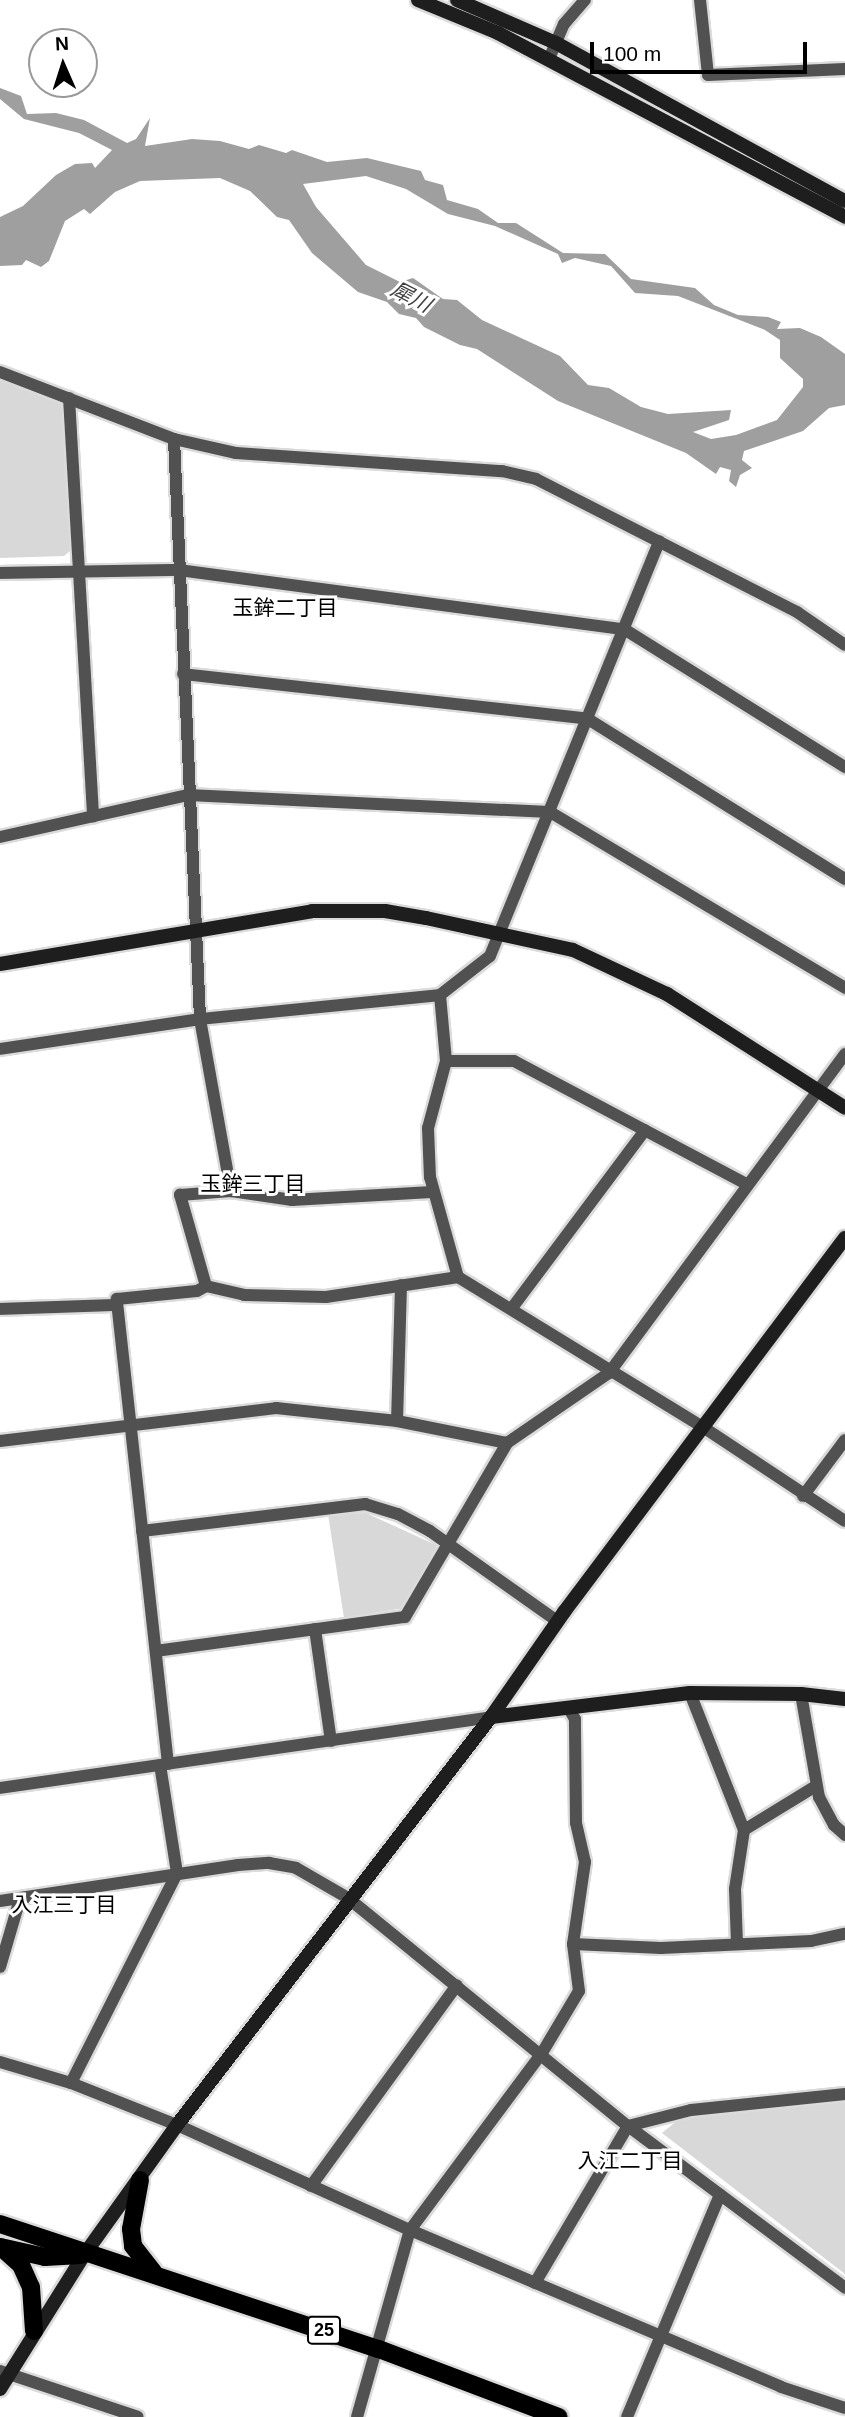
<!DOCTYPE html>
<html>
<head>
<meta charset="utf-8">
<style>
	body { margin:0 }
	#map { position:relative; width:845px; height:2417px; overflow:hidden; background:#fff; font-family:Helvetica,"Noto Sans JP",sans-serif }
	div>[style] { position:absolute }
	.green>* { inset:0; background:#d8d8d8 }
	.water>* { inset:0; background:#9f9f9f }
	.roads { filter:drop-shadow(2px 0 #dbdbdb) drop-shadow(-2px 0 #dbdbdb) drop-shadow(0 2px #dbdbdb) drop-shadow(0 -2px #dbdbdb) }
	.street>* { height:12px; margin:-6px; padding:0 6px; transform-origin:6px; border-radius:6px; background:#515151 }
	.secondary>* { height:14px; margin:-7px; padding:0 7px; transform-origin:7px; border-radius:7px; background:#1e1e1e }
	.primary>* { height:18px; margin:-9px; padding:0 9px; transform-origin:9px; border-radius:9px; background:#000 }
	span { translate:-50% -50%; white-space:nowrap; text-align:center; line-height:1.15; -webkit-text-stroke:6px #fff; paint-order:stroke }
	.shield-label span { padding:2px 5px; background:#fff; border:2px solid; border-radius:5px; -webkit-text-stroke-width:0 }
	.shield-label { font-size:18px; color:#000; font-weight:700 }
	.water-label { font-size:21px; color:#404040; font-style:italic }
	.neighbourhood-label { font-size:21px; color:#000 }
	.north { position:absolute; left:28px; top:28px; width:70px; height:70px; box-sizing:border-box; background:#fff; border:2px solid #999; border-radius:50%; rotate:357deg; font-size:19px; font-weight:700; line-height:28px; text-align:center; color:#000 }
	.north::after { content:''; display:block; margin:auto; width:24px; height:32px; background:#000; clip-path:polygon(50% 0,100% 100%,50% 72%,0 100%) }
	.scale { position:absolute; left:590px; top:42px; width:217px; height:32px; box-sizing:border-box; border:4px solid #000; border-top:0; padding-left:9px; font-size:21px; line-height:24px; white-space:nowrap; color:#000; -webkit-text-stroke:5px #fff; paint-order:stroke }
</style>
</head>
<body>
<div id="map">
	<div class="green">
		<div style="clip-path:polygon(0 377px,63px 401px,71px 550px,64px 556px,0 558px)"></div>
		<div style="clip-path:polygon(366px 1513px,436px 1545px,437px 1551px,404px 1608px,344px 1618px,328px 1514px)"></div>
		<div style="clip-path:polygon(845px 2102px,845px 2274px,662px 2133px,679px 2119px)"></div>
	</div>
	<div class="water">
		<div style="clip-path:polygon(evenodd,0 88px,21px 96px,27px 114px,56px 113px,84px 120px,127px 143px,136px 139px,150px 118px,145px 146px,192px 139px,220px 141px,249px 149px,259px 145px,286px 153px,292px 150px,327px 162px,367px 158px,421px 171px,425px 180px,443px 185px,447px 200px,478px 209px,498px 223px,516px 223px,563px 253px,605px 254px,631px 279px,695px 288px,714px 305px,738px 315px,768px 317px,781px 322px,777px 329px,800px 328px,821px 337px,845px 354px,845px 405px,829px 408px,803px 431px,744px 451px,742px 460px,752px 468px,740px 475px,736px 487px,729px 481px,731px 470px,720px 467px,716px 474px,686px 453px,558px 401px,477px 349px,460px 345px,424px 327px,416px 318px,399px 314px,387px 302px,358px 292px,312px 253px,289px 220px,277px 217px,250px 191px,220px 178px,140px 181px,115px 192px,90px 214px,84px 209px,65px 221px,49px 261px,41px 267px,26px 260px,22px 265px,0 266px,0 217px,23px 206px,56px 175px,75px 164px,92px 163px,95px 168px,112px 150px,79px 133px,24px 119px,0 99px,0 88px,366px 176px,406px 189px,448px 214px,495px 226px,558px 254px,562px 263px,575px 258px,611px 266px,635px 293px,678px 296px,765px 330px,780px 340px,780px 358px,803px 379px,803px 387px,777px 420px,736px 435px,711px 439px,693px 432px,729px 420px,731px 410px,668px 414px,641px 407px,609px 388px,588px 385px,560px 356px,482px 320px,457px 300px,443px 299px,413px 278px,400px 282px,366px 265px,316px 207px,303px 184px,366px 176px)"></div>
	</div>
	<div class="roads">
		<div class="street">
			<div style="left:700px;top:0;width:75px;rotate:83.9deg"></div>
			<div style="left:708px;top:75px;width:137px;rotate:-2.5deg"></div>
			<div style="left:549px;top:59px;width:38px;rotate:-67deg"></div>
			<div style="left:564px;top:24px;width:32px;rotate:-49deg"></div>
			<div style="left:0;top:372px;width:186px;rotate:21.1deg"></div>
			<div style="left:174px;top:439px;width:64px;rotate:12.7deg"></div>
			<div style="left:236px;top:453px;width:267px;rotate:3.9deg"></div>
			<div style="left:502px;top:471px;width:35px;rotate:13deg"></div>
			<div style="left:536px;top:479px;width:293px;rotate:27deg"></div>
			<div style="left:797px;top:612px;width:58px;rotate:34.5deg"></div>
			<div style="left:69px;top:398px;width:419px;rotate:86.7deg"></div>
			<div style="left:174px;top:439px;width:581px;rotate:87.43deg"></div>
			<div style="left:200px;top:1019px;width:175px;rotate:79.8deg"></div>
			<div style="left:0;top:573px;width:179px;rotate:-1deg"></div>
			<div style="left:179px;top:570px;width:449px;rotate:7.6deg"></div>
			<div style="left:624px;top:629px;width:261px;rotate:32deg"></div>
			<div style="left:183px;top:674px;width:407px;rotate:6.3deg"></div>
			<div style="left:588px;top:719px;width:303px;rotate:31.9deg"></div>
			<div style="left:0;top:837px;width:193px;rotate:-12.6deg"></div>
			<div style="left:188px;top:795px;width:362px;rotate:2.7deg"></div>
			<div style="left:550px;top:812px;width:344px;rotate:30.8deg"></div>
			<div style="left:440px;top:995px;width:66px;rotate:84.8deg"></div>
			<div style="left:446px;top:1061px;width:69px;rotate:105deg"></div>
			<div style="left:428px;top:1128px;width:49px;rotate:87.7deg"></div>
			<div style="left:430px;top:1177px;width:104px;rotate:74.4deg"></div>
			<div style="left:0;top:1049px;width:202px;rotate:-8.5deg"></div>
			<div style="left:200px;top:1019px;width:241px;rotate:-5.7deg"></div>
			<div style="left:440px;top:995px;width:63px;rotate:-38deg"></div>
			<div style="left:490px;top:956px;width:448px;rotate:-67.8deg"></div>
			<div style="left:446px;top:1061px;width:68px"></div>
			<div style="left:514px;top:1061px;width:263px;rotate:27.9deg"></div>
			<div style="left:206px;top:1286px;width:95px;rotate:-105.9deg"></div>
			<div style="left:180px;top:1195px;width:51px;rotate:-4.5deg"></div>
			<div style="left:231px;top:1191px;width:62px;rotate:8.4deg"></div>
			<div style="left:292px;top:1200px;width:140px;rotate:-3.3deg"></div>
			<div style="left:512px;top:1308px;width:222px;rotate:-53.2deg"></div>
			<div style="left:0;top:1309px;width:115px;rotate:-2deg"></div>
			<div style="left:397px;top:1421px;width:136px;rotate:-88.3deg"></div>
			<div style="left:0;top:1441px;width:278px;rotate:-6.8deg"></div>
			<div style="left:276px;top:1408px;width:122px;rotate:6.1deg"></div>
			<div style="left:397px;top:1421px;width:112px;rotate:11.3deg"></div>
			<div style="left:803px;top:1496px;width:70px;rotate:-53.1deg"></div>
			<div style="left:142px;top:1531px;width:225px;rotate:-6.9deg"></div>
			<div style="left:365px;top:1504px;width:34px;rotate:17deg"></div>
			<div style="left:398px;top:1514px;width:36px;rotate:28deg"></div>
			<div style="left:430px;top:1531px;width:156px;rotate:35.3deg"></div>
			<div style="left:315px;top:1629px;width:113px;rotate:81.9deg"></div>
			<div style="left:156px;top:1651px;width:251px;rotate:-7.8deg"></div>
			<div style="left:405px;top:1617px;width:202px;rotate:-59.6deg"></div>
			<div style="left:507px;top:1443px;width:124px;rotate:-34.5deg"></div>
			<div style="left:609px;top:1373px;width:397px;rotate:-53.5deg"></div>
			<div style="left:690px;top:1693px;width:147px;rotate:68.5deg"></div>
			<div style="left:744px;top:1830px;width:60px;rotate:98.7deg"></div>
			<div style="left:735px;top:1889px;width:54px;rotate:87.9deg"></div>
			<div style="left:801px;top:1694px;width:105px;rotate:80.1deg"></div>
			<div style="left:819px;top:1797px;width:32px;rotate:62deg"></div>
			<div style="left:834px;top:1825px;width:15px;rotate:42deg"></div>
			<div style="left:168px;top:1764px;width:468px;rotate:-96.3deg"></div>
			<div style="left:117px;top:1299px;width:80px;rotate:-5.7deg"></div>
			<div style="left:197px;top:1291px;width:10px;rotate:-29deg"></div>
			<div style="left:206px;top:1286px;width:39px;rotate:13deg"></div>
			<div style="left:244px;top:1295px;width:82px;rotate:1.4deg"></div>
			<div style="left:326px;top:1297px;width:134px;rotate:-8.6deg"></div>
			<div style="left:458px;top:1277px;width:287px;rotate:31.5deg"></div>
			<div style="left:703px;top:1427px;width:170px;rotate:33.5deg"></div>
			<div style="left:0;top:1788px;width:496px;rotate:-8.2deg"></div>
			<div style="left:744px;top:1830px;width:84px;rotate:-31.4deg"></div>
			<div style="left:0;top:1901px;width:241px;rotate:-8.6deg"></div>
			<div style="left:238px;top:1865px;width:31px;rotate:-4deg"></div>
			<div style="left:269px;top:1863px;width:27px;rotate:10deg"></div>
			<div style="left:296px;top:1868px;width:60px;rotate:30deg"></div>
			<div style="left:348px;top:1898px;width:361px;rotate:39.2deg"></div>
			<div style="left:628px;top:2126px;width:271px;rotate:36.7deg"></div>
			<div style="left:573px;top:1944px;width:88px;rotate:2.6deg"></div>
			<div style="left:661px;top:1948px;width:150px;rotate:-2.7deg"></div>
			<div style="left:811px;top:1941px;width:35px;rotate:-12deg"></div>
			<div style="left:0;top:1967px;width:71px;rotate:-73.6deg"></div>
			<div style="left:0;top:2062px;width:74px;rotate:16.5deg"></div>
			<div style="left:71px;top:2083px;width:114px;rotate:21.6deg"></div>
			<div style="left:177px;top:2125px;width:256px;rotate:24.3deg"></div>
			<div style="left:410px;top:2230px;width:403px;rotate:22.9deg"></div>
			<div style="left:781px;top:2387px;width:67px;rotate:18.2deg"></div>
			<div style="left:71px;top:2083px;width:235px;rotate:-63.2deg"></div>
			<div style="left:177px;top:1873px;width:109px;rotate:-98.9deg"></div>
			<div style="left:311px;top:2186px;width:248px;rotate:-54deg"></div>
			<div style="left:535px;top:2283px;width:182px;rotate:-59.4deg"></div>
			<div style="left:628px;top:2126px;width:65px;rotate:-14.3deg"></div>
			<div style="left:691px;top:2110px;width:155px;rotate:-5.9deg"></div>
			<div style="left:0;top:2371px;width:145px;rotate:18.4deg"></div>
			<div style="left:357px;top:2417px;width:194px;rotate:-74.2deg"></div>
			<div style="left:410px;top:2230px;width:221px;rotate:-53.3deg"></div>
			<div style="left:542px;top:2053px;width:72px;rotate:-59.2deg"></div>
			<div style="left:579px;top:1991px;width:47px;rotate:-97.3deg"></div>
			<div style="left:573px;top:1944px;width:83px;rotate:-81.7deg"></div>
			<div style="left:585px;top:1862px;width:40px;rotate:-103deg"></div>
			<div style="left:576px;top:1823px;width:104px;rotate:-90.6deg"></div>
			<div style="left:575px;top:1719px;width:12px;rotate:-121deg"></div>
			<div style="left:627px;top:2417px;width:241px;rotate:-67.3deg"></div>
		</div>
		<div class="secondary">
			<div style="left:418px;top:0;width:87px;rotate:22.4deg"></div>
			<div style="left:498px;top:33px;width:393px;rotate:27.9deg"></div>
			<div style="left:457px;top:0;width:108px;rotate:23.5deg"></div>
			<div style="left:556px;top:43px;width:329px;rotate:28.7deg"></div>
			<div style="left:0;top:964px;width:316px;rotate:-9.6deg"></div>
			<div style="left:312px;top:911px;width:73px"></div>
			<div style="left:385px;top:911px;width:42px;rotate:9.7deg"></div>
			<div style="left:426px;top:918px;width:150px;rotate:12.3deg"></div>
			<div style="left:573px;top:950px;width:104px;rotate:25.1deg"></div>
			<div style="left:667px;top:994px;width:211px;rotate:32.6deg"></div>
			<div style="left:491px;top:1717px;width:200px;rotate:-6.9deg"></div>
			<div style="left:690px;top:1693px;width:111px;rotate:0.5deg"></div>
			<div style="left:801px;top:1694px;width:44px;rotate:6.5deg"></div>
			<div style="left:0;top:2389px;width:158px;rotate:-57.9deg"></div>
			<div style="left:84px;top:2255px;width:160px;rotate:-54.4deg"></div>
			<div style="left:177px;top:2125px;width:515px;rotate:-52.42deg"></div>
			<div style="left:491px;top:1717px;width:128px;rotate:-55.2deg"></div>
			<div style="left:564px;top:1612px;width:468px;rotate:-53.1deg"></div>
		</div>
		<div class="primary">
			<div style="left:140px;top:2180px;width:50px;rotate:100.4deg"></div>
			<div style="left:131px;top:2229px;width:17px;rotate:83deg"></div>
			<div style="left:133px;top:2246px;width:33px;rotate:52deg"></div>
			<div style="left:0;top:2224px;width:399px;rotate:18.3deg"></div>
			<div style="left:379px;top:2349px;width:192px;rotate:20.7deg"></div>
			<div style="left:1px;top:2247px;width:27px;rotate:42deg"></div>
			<div style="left:21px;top:2265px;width:24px;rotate:66deg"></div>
			<div style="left:31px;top:2287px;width:44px;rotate:86.1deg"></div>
			<div style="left:5px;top:2248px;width:41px;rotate:12.7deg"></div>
			<div style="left:45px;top:2257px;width:36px;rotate:-3deg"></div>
		</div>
	</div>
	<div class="shield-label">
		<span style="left:324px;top:2330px">25</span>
	</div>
	<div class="water-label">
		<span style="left:411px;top:297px;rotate:27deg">犀川</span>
	</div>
	<div class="neighbourhood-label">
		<span style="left:285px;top:608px">玉鉾二丁目</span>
		<span style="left:253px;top:1184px">玉鉾三丁目</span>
		<span style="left:64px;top:1905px">入江三丁目</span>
		<span style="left:630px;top:2161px">入江二丁目</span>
	</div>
	<div class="north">N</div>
	<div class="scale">100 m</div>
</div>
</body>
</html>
